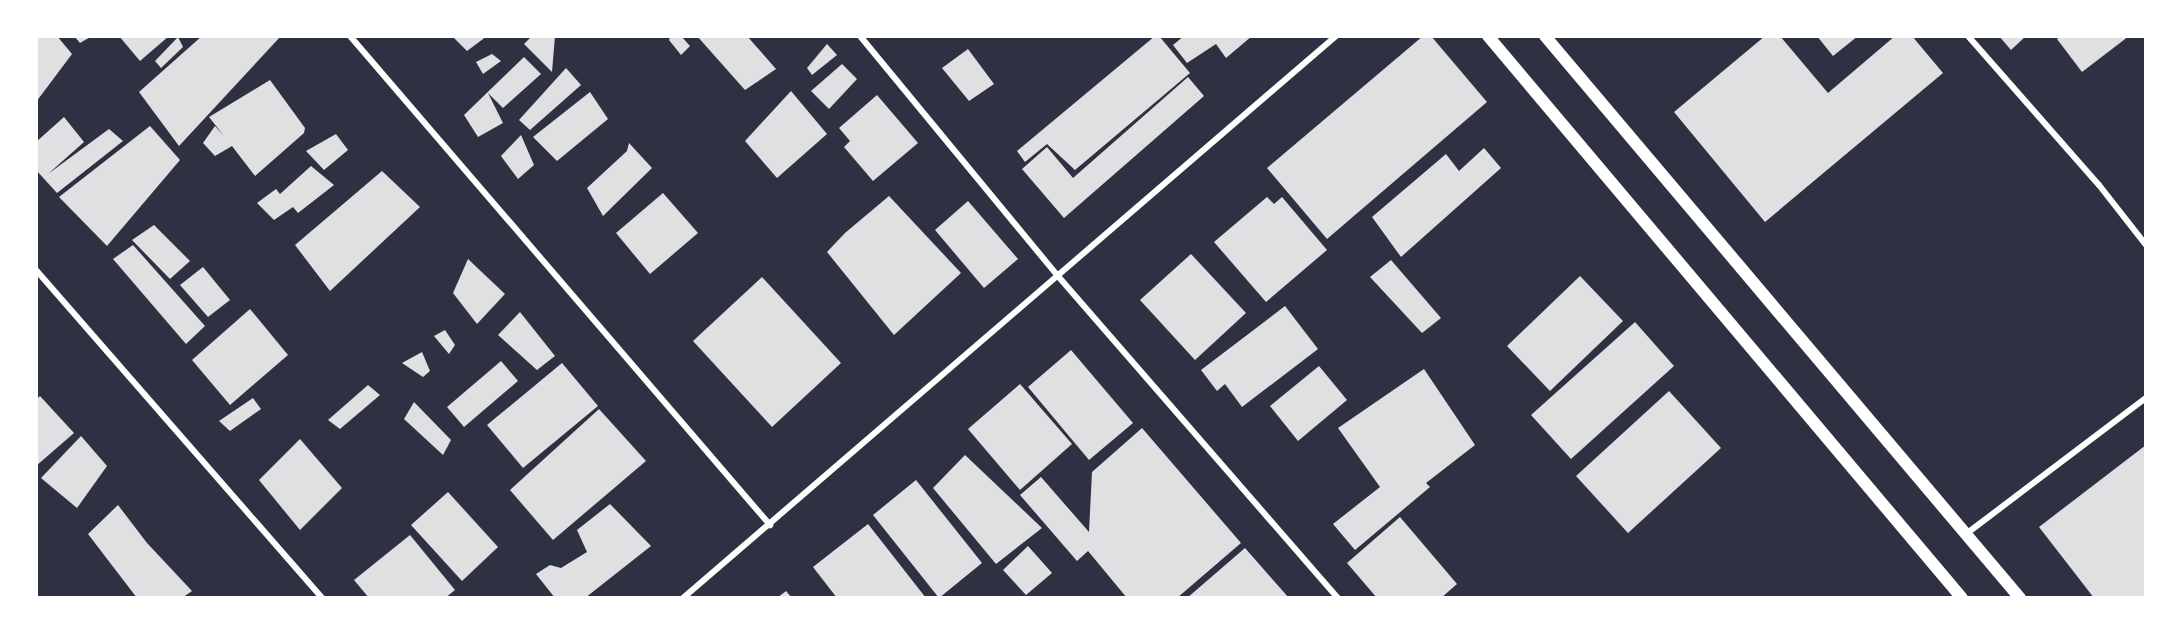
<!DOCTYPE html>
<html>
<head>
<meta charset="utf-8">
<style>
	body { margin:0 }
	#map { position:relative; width:2182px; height:634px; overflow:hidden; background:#2d3142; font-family:"Varela Round",sans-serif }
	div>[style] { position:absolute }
	.building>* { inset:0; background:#e0e0e3 }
	.minor>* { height:6px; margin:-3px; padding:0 3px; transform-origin:3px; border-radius:3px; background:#fff }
	.secondary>* { height:12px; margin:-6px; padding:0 6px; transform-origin:6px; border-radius:6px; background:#fff }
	span { translate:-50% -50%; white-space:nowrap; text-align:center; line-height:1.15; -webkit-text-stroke:6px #fff; paint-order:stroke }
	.frame { position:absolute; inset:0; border:38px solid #fff; pointer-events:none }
</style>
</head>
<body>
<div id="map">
	<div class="building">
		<div style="clip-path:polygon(36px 36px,57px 36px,72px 54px,36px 102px)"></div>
		<div style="clip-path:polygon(74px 36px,92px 36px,80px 43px)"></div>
		<div style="clip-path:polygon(119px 36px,169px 36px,140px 61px)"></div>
		<div style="clip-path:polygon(202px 36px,281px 36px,179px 146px,139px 92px)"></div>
		<div style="clip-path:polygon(452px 36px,487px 36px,467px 51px)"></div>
		<div style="clip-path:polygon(532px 36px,555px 36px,552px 72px,524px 44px)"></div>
		<div style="clip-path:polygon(671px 36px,681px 36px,690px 46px,681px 55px,669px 40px)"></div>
		<div style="clip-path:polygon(697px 36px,747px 36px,776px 69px,745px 90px)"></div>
		<div style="clip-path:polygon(1155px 36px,1159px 36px,1190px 73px,1075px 170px,1047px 144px,1025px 162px,1017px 151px)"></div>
		<div style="clip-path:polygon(1184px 36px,1252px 36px,1226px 58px,1216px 44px,1187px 63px,1173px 45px)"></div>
		<div style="clip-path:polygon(1423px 36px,1431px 36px,1487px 102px,1327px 239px,1267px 168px)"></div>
		<div style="clip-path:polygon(1765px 36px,1780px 36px,1828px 93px,1895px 36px,1912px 36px,1943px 73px,1765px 222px,1674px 112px)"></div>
		<div style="clip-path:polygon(1817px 36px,1858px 36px,1833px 56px)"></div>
		<div style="clip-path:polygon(1999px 36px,2026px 36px,2011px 50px)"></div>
		<div style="clip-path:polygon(2061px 36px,2129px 36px,2082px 72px,2057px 39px)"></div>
		<div style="clip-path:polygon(178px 37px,183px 47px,161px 68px,155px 61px)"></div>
		<div style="clip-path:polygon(827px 44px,837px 55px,812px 75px,807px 68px)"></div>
		<div style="clip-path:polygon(968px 49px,994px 84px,969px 101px,942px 68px)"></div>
		<div style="clip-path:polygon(492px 54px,501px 61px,483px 74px,476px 62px)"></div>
		<div style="clip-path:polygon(524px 57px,541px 74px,503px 108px,488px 93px,503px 123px,478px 137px,464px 115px)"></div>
		<div style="clip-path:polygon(842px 64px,857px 79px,829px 109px,811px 91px)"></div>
		<div style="clip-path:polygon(566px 68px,581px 85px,530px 130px,519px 120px)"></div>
		<div style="clip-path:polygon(1188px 77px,1204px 96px,1064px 218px,1022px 169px,1047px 147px,1073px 178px)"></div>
		<div style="clip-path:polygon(270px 80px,305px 128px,304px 133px,255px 176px,232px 146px,215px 156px,203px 143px,215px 126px,224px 136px,209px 117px)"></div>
		<div style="clip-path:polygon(791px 91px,827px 134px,777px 178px,745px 141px)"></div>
		<div style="clip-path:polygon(590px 92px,608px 119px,557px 161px,533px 137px)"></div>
		<div style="clip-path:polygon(877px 95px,918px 143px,873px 181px,844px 147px,850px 141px,839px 128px)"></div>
		<div style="clip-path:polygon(64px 117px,84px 142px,48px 174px,109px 129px,123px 141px,57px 193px,36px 170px,36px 142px)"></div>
		<div style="clip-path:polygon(150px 126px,180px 160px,107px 246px,59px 197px)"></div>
		<div style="clip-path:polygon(336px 134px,348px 150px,324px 170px,306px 151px)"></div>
		<div style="clip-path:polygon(521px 135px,534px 165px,518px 179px,501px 156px)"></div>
		<div style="clip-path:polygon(629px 143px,652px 168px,603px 216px,587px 188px,627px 151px)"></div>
		<div style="clip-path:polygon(1484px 148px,1501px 168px,1401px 257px,1372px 217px,1446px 154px,1459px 171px)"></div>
		<div style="clip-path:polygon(311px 166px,334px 185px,298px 213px,293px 207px,274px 220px,257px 203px,276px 189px,280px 194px)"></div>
		<div style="clip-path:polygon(382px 171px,420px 207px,330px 291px,295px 245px)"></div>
		<div style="clip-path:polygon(663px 193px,698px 233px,650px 274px,616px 233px)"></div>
		<div style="clip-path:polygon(889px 196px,961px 273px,894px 335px,827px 252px,845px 233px)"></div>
		<div style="clip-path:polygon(1267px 197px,1274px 204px,1282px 197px,1327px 250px,1266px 302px,1214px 242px)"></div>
		<div style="clip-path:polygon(968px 201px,1018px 259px,984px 288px,935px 230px)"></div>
		<div style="clip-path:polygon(154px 225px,190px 261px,170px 279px,132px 240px)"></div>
		<div style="clip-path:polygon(133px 245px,205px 326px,186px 344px,113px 259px)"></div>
		<div style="clip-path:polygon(1191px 254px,1246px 313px,1195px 360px,1140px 300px)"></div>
		<div style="clip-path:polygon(468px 259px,505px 294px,477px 324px,453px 293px)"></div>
		<div style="clip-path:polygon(1391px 260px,1441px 318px,1422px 333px,1370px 277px)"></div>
		<div style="clip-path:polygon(203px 267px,230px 300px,208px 317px,180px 285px)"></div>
		<div style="clip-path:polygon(1580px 276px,1623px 321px,1550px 391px,1507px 346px)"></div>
		<div style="clip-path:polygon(762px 277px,841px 363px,772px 427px,693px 341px)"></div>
		<div style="clip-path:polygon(1285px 306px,1318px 349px,1242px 407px,1225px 384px,1217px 391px,1201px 370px)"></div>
		<div style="clip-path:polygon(250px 309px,288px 355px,230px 405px,192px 360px)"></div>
		<div style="clip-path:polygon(520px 312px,555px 356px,537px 370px,498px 335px)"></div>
		<div style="clip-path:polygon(1635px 322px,1674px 366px,1571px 459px,1531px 415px)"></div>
		<div style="clip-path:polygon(445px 330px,455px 345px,449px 354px,434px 336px)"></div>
		<div style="clip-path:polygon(1071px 350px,1133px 423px,1089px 460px,1028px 387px)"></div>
		<div style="clip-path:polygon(422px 352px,430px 371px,423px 377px,402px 363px)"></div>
		<div style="clip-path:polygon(501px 361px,518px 381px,464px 427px,447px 407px)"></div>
		<div style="clip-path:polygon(562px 363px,598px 406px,523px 468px,487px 425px)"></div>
		<div style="clip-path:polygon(1319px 366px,1347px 400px,1298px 441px,1270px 406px)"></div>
		<div style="clip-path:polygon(1424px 369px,1475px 445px,1426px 483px,1430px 487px,1355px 550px,1333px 524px,1380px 487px,1338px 428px)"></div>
		<div style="clip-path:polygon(1020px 384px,1072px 444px,1020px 490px,968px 429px)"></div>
		<div style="clip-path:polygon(368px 385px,380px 395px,340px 429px,328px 420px)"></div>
		<div style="clip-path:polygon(1669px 391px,1721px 448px,1628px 533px,1576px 476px)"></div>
		<div style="clip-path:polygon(40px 396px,74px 433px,36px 466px,36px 400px)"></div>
		<div style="clip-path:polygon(253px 398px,261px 409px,230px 431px,219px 421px)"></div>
		<div style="clip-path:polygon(414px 402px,451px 440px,443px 455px,404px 419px)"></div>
		<div style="clip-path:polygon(599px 409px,646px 461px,553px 540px,510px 490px)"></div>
		<div style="clip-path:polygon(1142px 428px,1241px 543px,1177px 598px,1127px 598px,1088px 551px,1077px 561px,1020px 495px,1041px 477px,1089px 532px,1092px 472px)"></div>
		<div style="clip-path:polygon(81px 436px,107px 466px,77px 508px,41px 478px)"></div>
		<div style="clip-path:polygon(300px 439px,342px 488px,300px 530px,259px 480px)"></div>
		<div style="clip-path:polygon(2146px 445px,2146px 598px,2094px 598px,2039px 527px)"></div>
		<div style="clip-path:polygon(965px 455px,1042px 528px,996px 564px,933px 488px)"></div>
		<div style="clip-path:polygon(916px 480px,982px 563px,939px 598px,873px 515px)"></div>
		<div style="clip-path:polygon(448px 492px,498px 547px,462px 581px,411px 525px)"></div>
		<div style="clip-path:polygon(610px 504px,651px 546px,585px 598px,555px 598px,536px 574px,550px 565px,561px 568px,587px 552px,577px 530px)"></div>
		<div style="clip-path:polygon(118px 505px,147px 543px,192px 591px,182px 598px,137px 598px,88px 534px)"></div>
		<div style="clip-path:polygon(1400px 517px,1457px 584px,1441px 598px,1377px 598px,1347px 563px)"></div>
		<div style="clip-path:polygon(868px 524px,926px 598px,837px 598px,813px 567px)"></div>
		<div style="clip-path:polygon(410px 535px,455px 590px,445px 598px,369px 598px,354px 580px)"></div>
		<div style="clip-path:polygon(1028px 546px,1052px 573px,1026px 595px,1003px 570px)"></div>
		<div style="clip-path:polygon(1245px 548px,1289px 598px,1187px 598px)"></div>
		<div style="clip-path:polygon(786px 591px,792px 598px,777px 598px)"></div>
	</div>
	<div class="minor">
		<div style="left:350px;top:36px;width:645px;rotate:49.34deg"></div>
		<div style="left:860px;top:36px;width:310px;rotate:50.5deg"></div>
		<div style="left:1057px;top:275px;width:428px;rotate:49deg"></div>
		<div style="left:1968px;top:36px;width:198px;rotate:48.7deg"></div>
		<div style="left:2099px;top:185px;width:76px;rotate:51.9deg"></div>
		<div style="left:36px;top:270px;width:435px;rotate:48.9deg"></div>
		<div style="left:1966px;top:534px;width:226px;rotate:-37.1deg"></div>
		<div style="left:683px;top:598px;width:862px;rotate:-40.72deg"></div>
	</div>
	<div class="secondary">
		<div style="left:1488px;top:36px;width:735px;rotate:49.86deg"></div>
		<div style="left:1545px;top:36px;width:736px;rotate:49.8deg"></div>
	</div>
	<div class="frame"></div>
</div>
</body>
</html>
